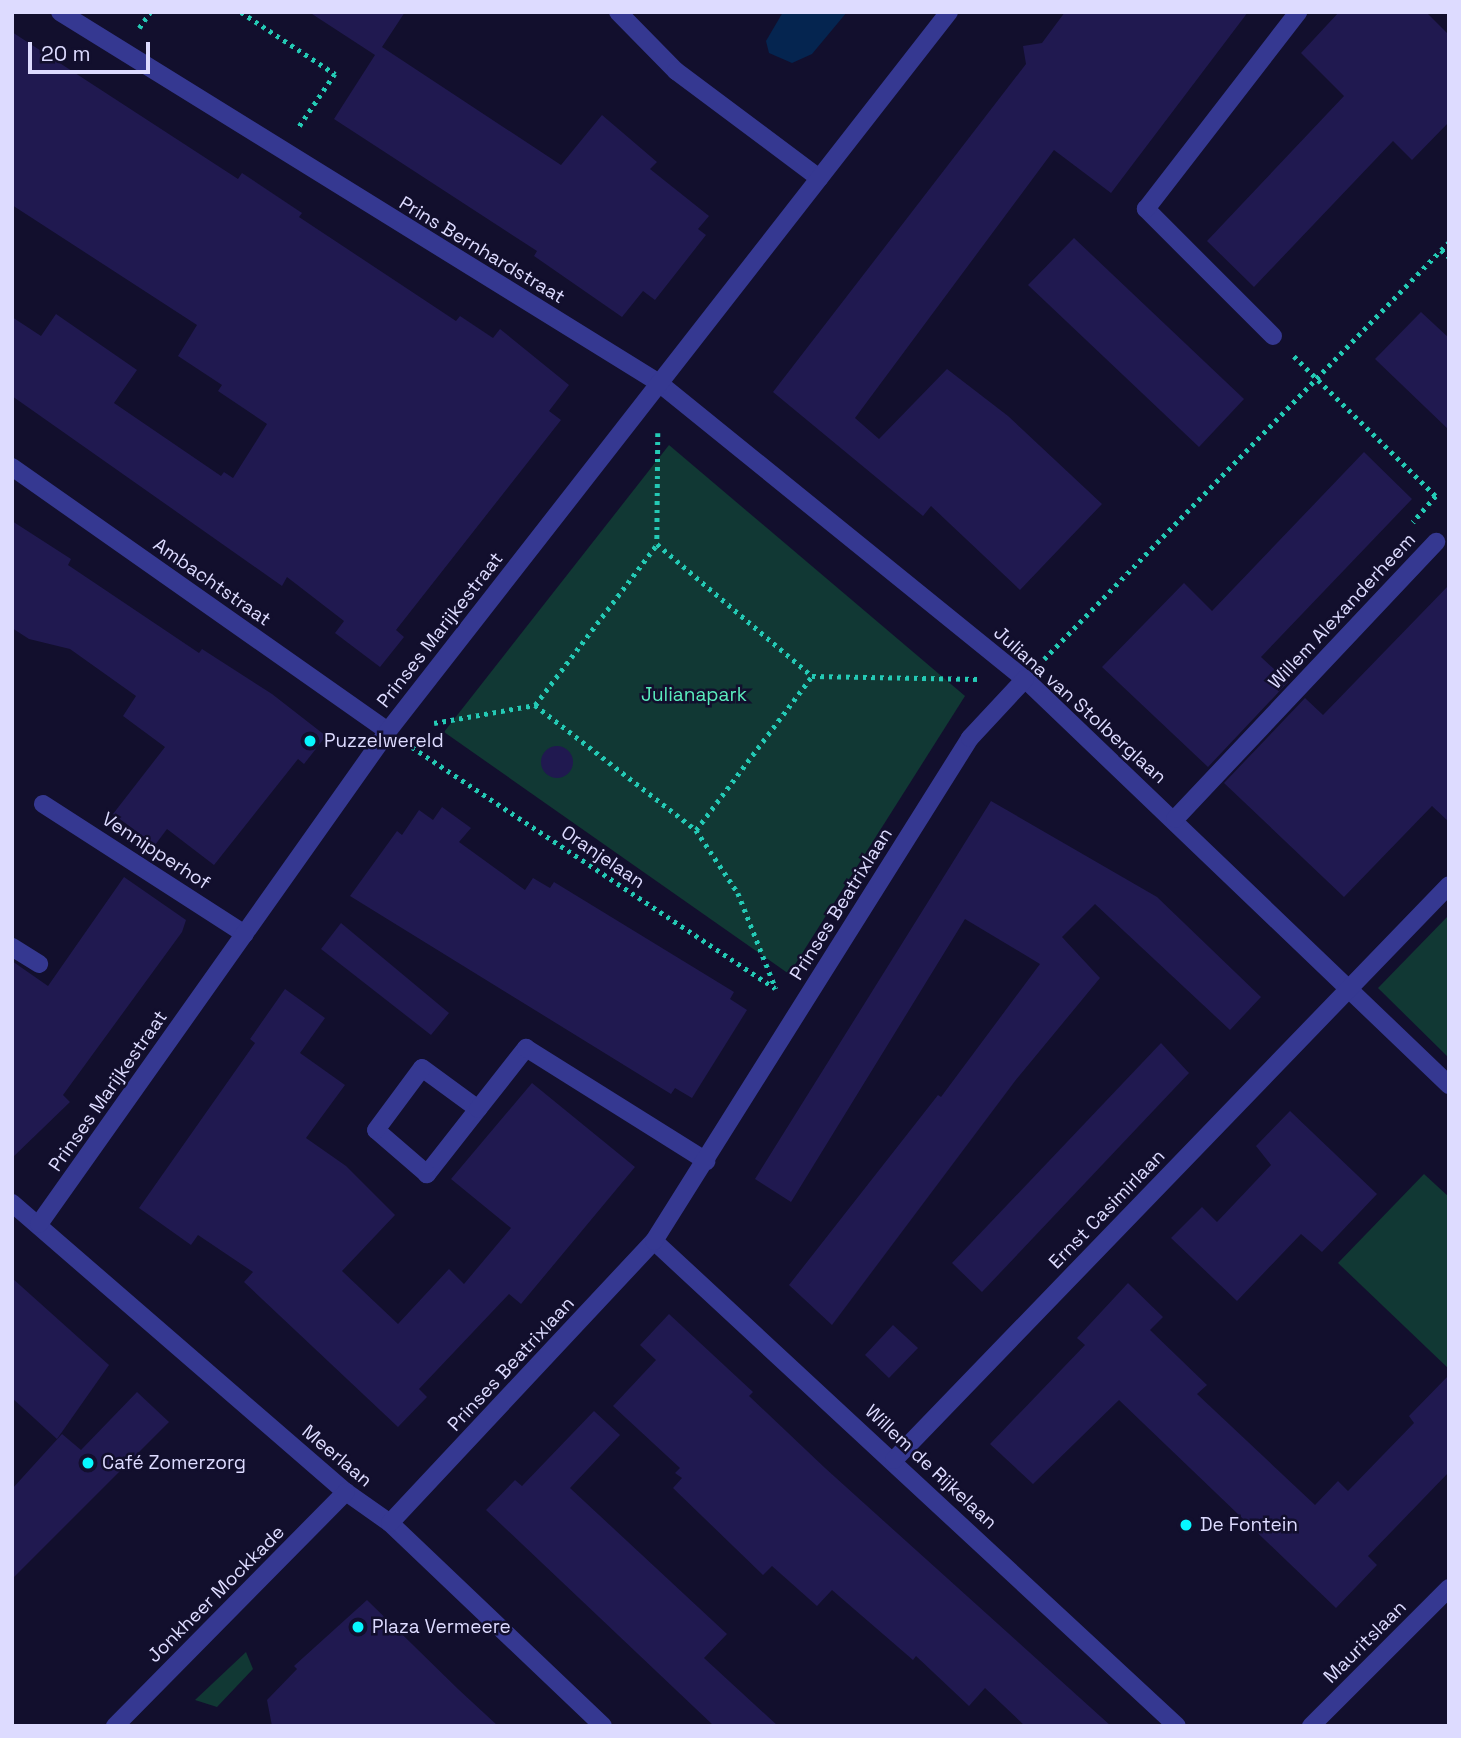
<!DOCTYPE html>
<html>
<head>
<meta charset="utf-8">
<style>
	body { margin:0 }
	#map { position:relative; width:1461px; height:1738px; overflow:hidden; background:#120f2d; font-family:"Space Grotesk",sans-serif }
	div>[style] { position:absolute }
	.green>* { inset:0; background:#113834 }
	.water>* { inset:0; background:#052550 }
	.building>* { inset:0; background:#201950 }
	.round { border-radius:50% }
	.path>* { height:4.5px; margin-top:-2.25px; transform-origin:0; background:repeating-linear-gradient(90deg,#24cab5 0 3.5px,transparent 0 8.5px) }
	.service>* { height:18px; margin:-9px; padding:0 9px; transform-origin:9px; border-radius:9px; background:#353891 }
	.minor>* { height:18px; margin:-9px; padding:0 9px; transform-origin:9px; border-radius:9px; background:#353891 }
	.dots>* { width:19px; height:19px; translate:-50% -50%; box-sizing:border-box; border:4px solid #120f2d; border-radius:50% }
	span { translate:-50% -50%; white-space:nowrap; text-align:center; line-height:1.15; -webkit-text-stroke:5px #120f2d; paint-order:stroke }
	.street-label { font-size:19px; color:#dddbff }
	.park-label { font-size:19px; color:#5aecbe }
	.poi-label { font-size:19px; color:#dddbff }
	.left { translate:0 -50%; text-align:left }
	.frame { position:absolute; inset:0; border:14px solid #dddbff; pointer-events:none }
	.scale { position:absolute; left:28px; top:42px; width:122px; height:32px; box-sizing:border-box; border:4px solid #dddbff; border-top:0; padding-left:9px; font-size:21px; line-height:24px; white-space:nowrap; color:#dddbff; -webkit-text-stroke:5px #120f2d; paint-order:stroke }
</style>
</head>
<body>
<div id="map">
	<div class="green">
		<div style="clip-path:polygon(669px 445px,965px 696px,789px 974px,444px 732px)"></div>
		<div style="clip-path:polygon(1449px 915px,1449px 1058px,1378px 988px)"></div>
		<div style="clip-path:polygon(1424px 1174px,1449px 1197px,1449px 1369px,1338px 1263px)"></div>
		<div style="clip-path:polygon(246px 1652px,253px 1669px,217px 1707px,195px 1700px)"></div>
	</div>
	<div class="water">
		<div style="clip-path:polygon(783px 12px,847px 12px,812px 54px,792px 63px,769px 53px,766px 41px)"></div>
	</div>
	<div class="building">
		<div style="clip-path:polygon(309px 12px,405px 12px,382px 47px,561px 165px,602px 115px,657px 162px,650px 169px,709px 216px,698px 229px,706px 235px,655px 300px,643px 291px,622px 317px,534px 256px,537px 251px,334px 119px,375px 55px)"></div>
		<div style="clip-path:polygon(1065px 12px,1248px 12px,1111px 193px,1054px 150px,855px 418px,879px 439px,947px 369px,1008px 416px,1102px 504px,1020px 590px,931px 506px,923px 516px,773px 392px,1026px 64px,1023px 46px,1042px 43px)"></div>
		<div style="clip-path:polygon(1339px 12px,1426px 12px,1449px 35px,1449px 122px,1412px 160px,1393px 141px,1254px 287px,1207px 241px,1344px 96px,1301px 53px)"></div>
		<div style="clip-path:polygon(12px 32px,238px 179px,242px 173px,302px 213px,299px 217px,456px 321px,460px 316px,493px 338px,500px 329px,569px 385px,549px 411px,561px 420px,396px 630px,404px 637px,380px 667px,335px 633px,344px 621px,287px 577px,282px 586px,12px 396px,12px 317px,41px 336px,56px 314px,137px 370px,114px 403px,221px 476px,224px 472px,233px 478px,267px 424px,218px 391px,222px 385px,178px 356px,197px 325px,12px 205px)"></div>
		<div style="clip-path:polygon(1074px 238px,1244px 399px,1199px 447px,1028px 285px)"></div>
		<div style="clip-path:polygon(1421px 312px,1449px 338px,1449px 430px,1375px 359px)"></div>
		<div style="clip-path:polygon(1364px 452px,1412px 499px,1261px 657px,1288px 682px,1208px 767px,1102px 667px,1184px 583px,1212px 611px)"></div>
		<div style="clip-path:polygon(12px 521px,71px 559px,68px 565px,199px 653px,202px 649px,272px 694px,326px 736px,304px 764px,298px 759px,214px 865px,167px 829px,155px 845px,113px 814px,165px 747px,123px 716px,136px 696px,70px 649px,29px 639px,12px 628px)"></div>
		<div style="clip-path:polygon(1449px 585px,1449px 822px,1432px 806px,1344px 897px,1224px 783px,1305px 698px,1323px 715px)"></div>
		<div class="round" style="left:541px;top:746px;width:32px;height:32px"></div>
		<div style="clip-path:polygon(991px 801px,1157px 897px,1261px 997px,1230px 1030px,1095px 904px,1062px 937px,1100px 978px,1015px 1081px,832px 1325px,789px 1285px,938px 1095px,941px 1097px,1040px 964px,965px 919px,791px 1202px,755px 1179px)"></div>
		<div style="clip-path:polygon(442px 807px,471px 828px,459px 842px,525px 890px,533px 878px,550px 888px,554px 882px,734px 992px,730px 999px,747px 1010px,692px 1098px,675px 1088px,671px 1094px,350px 896px,397px 831px,402px 835px,419px 810px,433px 820px)"></div>
		<div style="clip-path:polygon(124px 877px,186px 920px,182px 932px,63px 1095px,70px 1102px,12px 1158px,12px 961px,48px 986px)"></div>
		<div style="clip-path:polygon(341px 923px,449px 1013px,431px 1035px,321px 949px)"></div>
		<div style="clip-path:polygon(285px 989px,325px 1018px,300px 1053px,345px 1085px,306px 1138px,346px 1166px,395px 1215px,342px 1271px,398px 1324px,449px 1269px,464px 1284px,511px 1228px,451px 1179px,532px 1083px,635px 1167px,521px 1304px,509px 1294px,419px 1389px,427px 1397px,398px 1427px,244px 1282px,253px 1272px,198px 1235px,191px 1245px,139px 1208px,255px 1043px,250px 1039px)"></div>
		<div style="clip-path:polygon(1161px 1043px,1189px 1073px,982px 1292px,952px 1263px)"></div>
		<div style="clip-path:polygon(1290px 1111px,1377px 1194px,1322px 1252px,1301px 1234px,1237px 1301px,1171px 1238px,1202px 1207px,1217px 1222px,1271px 1165px,1256px 1146px)"></div>
		<div style="clip-path:polygon(12px 1278px,109px 1365px,57px 1439px,12px 1398px)"></div>
		<div style="clip-path:polygon(1128px 1283px,1163px 1317px,1150px 1330px,1207px 1385px,1197px 1394px,1315px 1505px,1338px 1481px,1348px 1491px,1414px 1423px,1409px 1416px,1449px 1375px,1449px 1472px,1368px 1556px,1377px 1565px,1336px 1608px,1119px 1400px,1033px 1484px,990px 1444px,1085px 1345px,1077px 1338px)"></div>
		<div style="clip-path:polygon(669px 1314px,753px 1392px,749px 1396px,825px 1468px,1111px 1726px,1025px 1726px,985px 1688px,969px 1706px,916px 1656px,913px 1660px,832px 1590px,817px 1606px,772px 1566px,763px 1575px,673px 1488px,682px 1478px,675px 1473px,680px 1468px,613px 1406px,656px 1360px,640px 1345px)"></div>
		<div style="clip-path:polygon(893px 1325px,918px 1348px,889px 1378px,865px 1355px)"></div>
		<div style="clip-path:polygon(137px 1392px,169px 1422px,12px 1579px,12px 1489px,62px 1434px,81px 1450px)"></div>
		<div style="clip-path:polygon(594px 1411px,620px 1435px,570px 1488px,727px 1634px,704px 1658px,778px 1726px,714px 1726px,486px 1510px,515px 1480px,522px 1486px)"></div>
		<div style="clip-path:polygon(367px 1600px,458px 1689px,498px 1726px,272px 1726px,267px 1700px,297px 1669px,294px 1666px)"></div>
	</div>
	<div class="path">
		<div style="left:241px;top:12px;width:113px;rotate:33.4deg"></div>
		<div style="left:335px;top:74px;width:64px;rotate:124.2deg"></div>
		<div style="left:139px;top:28px;width:19px;rotate:-55deg"></div>
		<div style="left:1441px;top:250px;width:11px;rotate:-45deg"></div>
		<div style="left:1294px;top:356px;width:199px;rotate:44.6deg"></div>
		<div style="left:1436px;top:496px;width:35px;rotate:131deg"></div>
		<div style="left:658px;top:433px;width:111px;rotate:90.5deg"></div>
		<div style="left:657px;top:544px;width:204px;rotate:40.4deg"></div>
		<div style="left:812px;top:676px;width:166px;rotate:1deg"></div>
		<div style="left:1044px;top:659px;width:570px;rotate:-45.85deg"></div>
		<div style="left:1441px;top:250px;width:11px;rotate:41deg"></div>
		<div style="left:535px;top:705px;width:202px;rotate:-52.8deg"></div>
		<div style="left:434px;top:723px;width:103px;rotate:-10.1deg"></div>
		<div style="left:535px;top:705px;width:204px;rotate:37.8deg"></div>
		<div style="left:696px;top:830px;width:76px;rotate:56.3deg"></div>
		<div style="left:738px;top:893px;width:103px;rotate:68.4deg"></div>
		<div style="left:412px;top:747px;width:436px;rotate:33.6deg"></div>
		<div style="left:696px;top:830px;width:193px;rotate:-53deg"></div>
	</div>
	<div class="service">
		<div style="left:43px;top:804px;width:240px;rotate:32.8deg"></div>
		<div style="left:12px;top:947px;width:32px;rotate:32deg"></div>
		<div style="left:422px;top:1068px;width:69px;rotate:36.2deg"></div>
		<div style="left:478px;top:1109px;width:83px;rotate:128.1deg"></div>
		<div style="left:427px;top:1174px;width:67px;rotate:-139.2deg"></div>
		<div style="left:376px;top:1130px;width:77px;rotate:-53.4deg"></div>
		<div style="left:478px;top:1109px;width:78px;rotate:-51.8deg"></div>
		<div style="left:526px;top:1048px;width:213px;rotate:32.1deg"></div>
	</div>
	<div class="minor">
		<div style="left:60px;top:12px;width:705px;rotate:31.77deg"></div>
		<div style="left:659px;top:383px;width:471px;rotate:39deg"></div>
		<div style="left:1025px;top:679px;width:587px;rotate:43.76deg"></div>
		<div style="left:618px;top:12px;width:83px;rotate:45.5deg"></div>
		<div style="left:676px;top:71px;width:179px;rotate:36.8deg"></div>
		<div style="left:1273px;top:336px;width:180px;rotate:-135deg"></div>
		<div style="left:1146px;top:209px;width:249px;rotate:-52.3deg"></div>
		<div style="left:12px;top:467px;width:459px;rotate:35.1deg"></div>
		<div style="left:1175px;top:819px;width:381px;rotate:-46.7deg"></div>
		<div style="left:12px;top:1203px;width:442px;rotate:40.9deg"></div>
		<div style="left:346px;top:1492px;width:54px;rotate:35.2deg"></div>
		<div style="left:390px;top:1523px;width:294px;rotate:43.6deg"></div>
		<div style="left:39px;top:1224px;width:604px;rotate:-54.7deg"></div>
		<div style="left:388px;top:731px;width:912px;rotate:-52.04deg"></div>
		<div style="left:654px;top:1241px;width:713px;rotate:42.84deg"></div>
		<div style="left:894px;top:1460px;width:799px;rotate:-46.01deg"></div>
		<div style="left:390px;top:1523px;width:386px;rotate:-46.9deg"></div>
		<div style="left:654px;top:1241px;width:594px;rotate:-57.86deg"></div>
		<div style="left:970px;top:738px;width:81px;rotate:-47deg"></div>
		<div style="left:115px;top:1726px;width:329px;rotate:-45.4deg"></div>
		<div style="left:1311px;top:1726px;width:195px;rotate:-45deg"></div>
	</div>
	<div class="dots">
		<div style="left:310px;top:741px;background:#07f7ff"></div>
		<div style="left:88px;top:1463px;background:#07f7ff"></div>
		<div style="left:1186px;top:1525px;background:#07f7ff"></div>
		<div style="left:358px;top:1627px;background:#07f7ff"></div>
	</div>
	<div class="street-label">
		<span style="left:482px;top:250px;rotate:31deg">Prins Bernhardstraat</span>
		<span style="left:212px;top:582px;rotate:35deg">Ambachtstraat</span>
		<span style="left:1342px;top:611px;rotate:-47deg">Willem Alexanderheem</span>
		<span style="left:440px;top:630px;rotate:-52deg">Prinses Marijkestraat</span>
		<span style="left:1080px;top:705px;rotate:42deg">Juliana van Stolberglaan</span>
		<span style="left:156px;top:851px;rotate:33deg">Vennipperhof</span>
		<span style="left:603px;top:857px;rotate:34deg">Oranjelaan</span>
		<span style="left:841px;top:904px;rotate:-58deg">Prinses Beatrixlaan</span>
		<span style="left:108px;top:1091px;rotate:-55deg">Prinses Marijkestraat</span>
		<span style="left:1107px;top:1209px;rotate:-46deg">Ernst Casimirlaan</span>
		<span style="left:511px;top:1364px;rotate:-47deg">Prinses Beatrixlaan</span>
		<span style="left:337px;top:1456px;rotate:40deg">Meerlaan</span>
		<span style="left:931px;top:1467px;rotate:43deg">Willem de Rijkelaan</span>
		<span style="left:216px;top:1594px;rotate:-45deg">Jonkheer Mockkade</span>
		<span style="left:1365px;top:1642px;rotate:-45deg">Mauritslaan</span>
	</div>
	<div class="park-label">
		<span style="left:694px;top:695px">Julianapark</span>
	</div>
	<div class="poi-label">
		<span class="left" style="left:324px;top:741px">Puzzelwereld</span>
		<span class="left" style="left:102px;top:1463px">Café Zomerzorg</span>
		<span class="left" style="left:1200px;top:1525px">De Fontein</span>
		<span class="left" style="left:372px;top:1627px">Plaza Vermeere</span>
	</div>
	<div class="frame"></div>
	<div class="scale">20 m</div>
</div>
</body>
</html>
